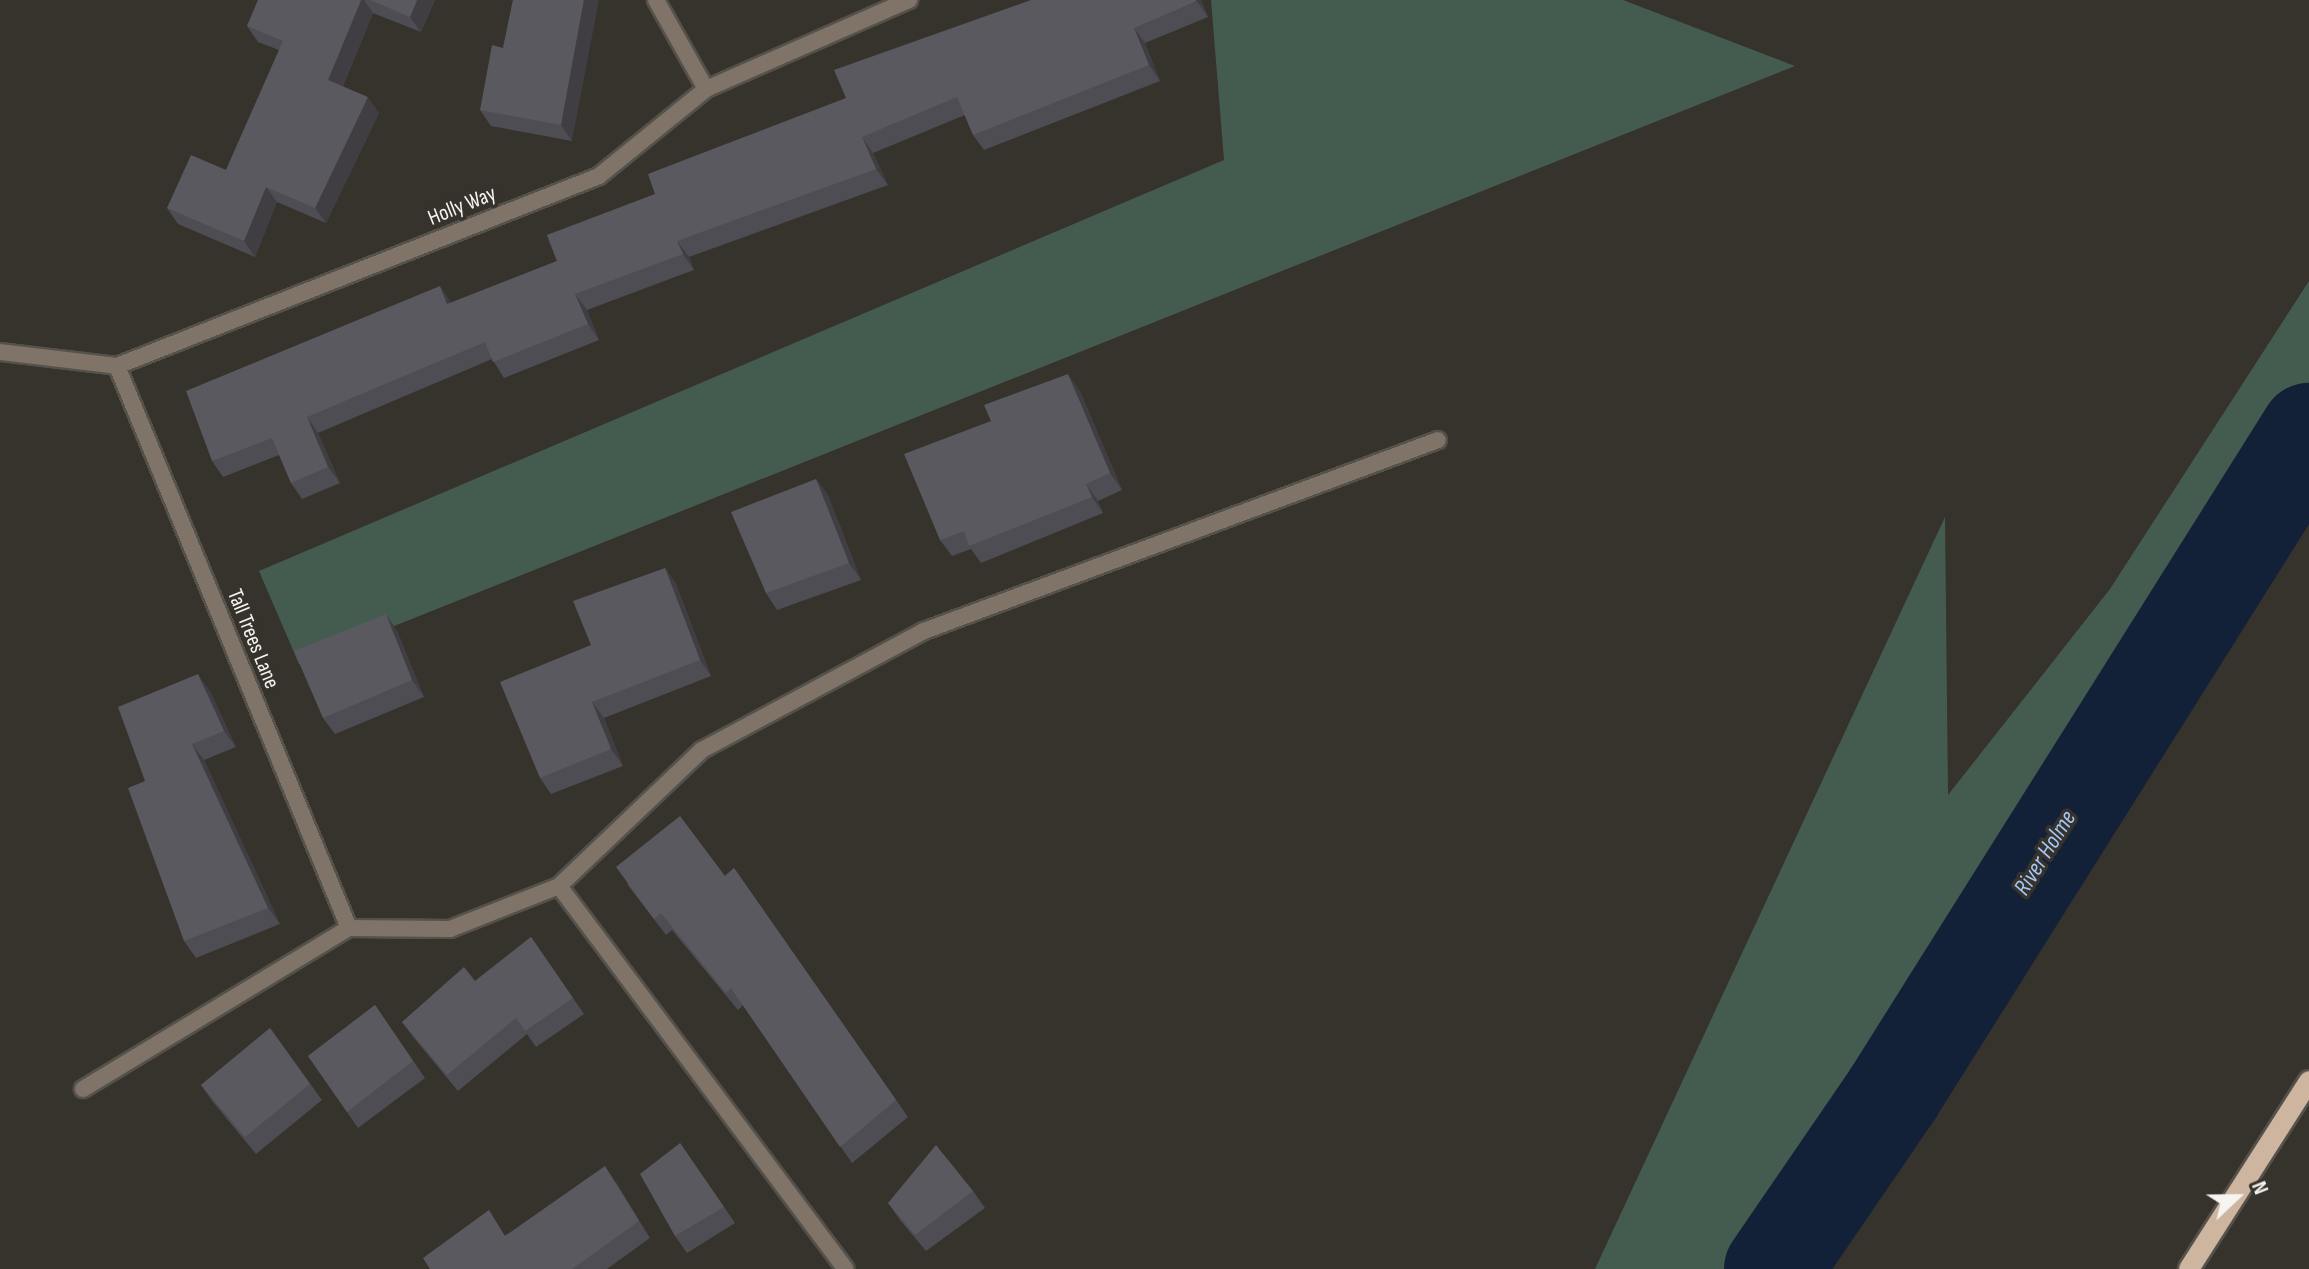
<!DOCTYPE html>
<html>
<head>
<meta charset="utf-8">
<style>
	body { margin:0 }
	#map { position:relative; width:2309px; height:1269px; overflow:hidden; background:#36322c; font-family:"Sofia Sans Condensed",sans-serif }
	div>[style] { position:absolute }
	.green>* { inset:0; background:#445c50 }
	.river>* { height:98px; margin:-49px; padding:0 49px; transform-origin:49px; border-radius:49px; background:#122038 }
	.roads { filter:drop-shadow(2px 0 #55514b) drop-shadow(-2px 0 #55514b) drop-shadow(0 2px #55514b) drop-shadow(0 -2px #55514b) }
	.street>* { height:16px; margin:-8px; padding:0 8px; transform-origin:8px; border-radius:8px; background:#807469 }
	.primary>* { height:20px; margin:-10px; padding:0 10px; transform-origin:10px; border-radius:10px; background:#ceb59f }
	.wall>* { inset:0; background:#4e4d53 }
	.shaded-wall>* { inset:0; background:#403e43 }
	.building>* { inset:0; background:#5b5960 }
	span { translate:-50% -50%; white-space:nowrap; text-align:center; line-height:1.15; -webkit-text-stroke:7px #36322c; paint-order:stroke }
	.street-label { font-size:22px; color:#f6f4f0 }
	.water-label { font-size:24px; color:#a5c5f7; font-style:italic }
	.north { position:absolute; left:2197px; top:1157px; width:80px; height:80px; -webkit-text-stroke:6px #36322c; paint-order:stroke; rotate:68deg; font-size:22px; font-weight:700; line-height:32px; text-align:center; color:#f6f4f0 }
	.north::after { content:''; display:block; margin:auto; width:28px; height:36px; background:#f6f4f0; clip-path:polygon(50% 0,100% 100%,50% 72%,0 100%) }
</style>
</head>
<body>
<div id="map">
	<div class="green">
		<div style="clip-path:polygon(1211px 0,1623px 0,1795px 66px,299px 664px,259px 571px,1224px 160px)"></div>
		<div style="clip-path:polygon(2309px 281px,2309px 495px,1811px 1269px,1595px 1269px,1945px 517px,1948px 795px,2110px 589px)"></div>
	</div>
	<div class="river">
		<div style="left:1773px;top:1269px;width:214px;rotate:-55.6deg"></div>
		<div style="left:1894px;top:1092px;width:780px;rotate:-57.84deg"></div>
	</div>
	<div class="roads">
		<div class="street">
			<div style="left:656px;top:0;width:102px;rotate:60.7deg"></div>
			<div style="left:0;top:352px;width:118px;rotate:6.8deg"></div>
			<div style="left:117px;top:366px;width:518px;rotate:-21.51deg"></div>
			<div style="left:599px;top:176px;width:138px;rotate:-39.1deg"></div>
			<div style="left:706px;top:89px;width:222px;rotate:-23.7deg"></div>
			<div style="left:117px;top:366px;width:608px;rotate:67.57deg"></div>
			<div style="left:559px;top:886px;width:478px;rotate:53.2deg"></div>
			<div style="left:83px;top:1089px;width:311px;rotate:-31.2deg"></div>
			<div style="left:349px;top:928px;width:101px;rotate:0.6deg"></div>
			<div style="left:450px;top:929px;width:117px;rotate:-21.5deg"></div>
			<div style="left:559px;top:886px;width:197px;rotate:-43.6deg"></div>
			<div style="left:702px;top:750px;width:252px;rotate:-28.2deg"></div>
			<div style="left:924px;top:631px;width:548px;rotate:-20.38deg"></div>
		</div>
		<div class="primary">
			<div style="left:2189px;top:1269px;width:223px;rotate:-57.4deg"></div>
		</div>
	</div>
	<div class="wall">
		<div style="clip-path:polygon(258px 0,435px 0,421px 32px,373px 13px,343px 86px,379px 113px,326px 223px,277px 202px,255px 257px,178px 224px,167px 208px,226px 170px,279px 50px,258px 42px,247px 26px)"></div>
		<div style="clip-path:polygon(513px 0,572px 141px,491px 126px,480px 110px,503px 48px)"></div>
		<div style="clip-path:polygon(1201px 0,1208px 17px,1145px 43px,1160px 81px,984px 150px,973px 135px,965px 115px,873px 153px,888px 185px,689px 257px,694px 270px,587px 310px,599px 340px,504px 378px,492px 359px,318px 433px,340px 483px,302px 499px,291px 483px,279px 455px,223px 477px,212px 461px,451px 303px,557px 261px,547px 235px)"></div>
		<div style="clip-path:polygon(1080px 391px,1122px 490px,1098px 501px,1103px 513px,981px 563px,971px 549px,952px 556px,940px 540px)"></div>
		<div style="clip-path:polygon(816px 479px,828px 495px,861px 580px,777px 610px,766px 593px)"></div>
		<div style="clip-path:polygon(665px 568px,676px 584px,711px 676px,604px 718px,623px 766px,551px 794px,540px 778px,591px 645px)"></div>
		<div style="clip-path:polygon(397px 631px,424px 697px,335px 734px,323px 718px)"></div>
		<div style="clip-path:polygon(210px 691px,236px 747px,204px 760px,280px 924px,196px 958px,184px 941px,145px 781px)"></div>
		<div style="clip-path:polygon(734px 868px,908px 1117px,852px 1163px,743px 1005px,738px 1010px,672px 930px,666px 935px,627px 884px,725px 876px)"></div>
		<div style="clip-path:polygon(531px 937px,584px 1014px,536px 1047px,527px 1034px,458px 1091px,414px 1038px,402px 1022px,475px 981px)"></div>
		<div style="clip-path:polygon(375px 1005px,425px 1078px,358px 1128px,308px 1056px)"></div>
		<div style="clip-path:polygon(270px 1028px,322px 1100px,256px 1154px,213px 1102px,201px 1085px)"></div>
		<div style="clip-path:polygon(680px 1143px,735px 1223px,687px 1253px,675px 1236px)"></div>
		<div style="clip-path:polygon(616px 1182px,650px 1238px,607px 1269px,430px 1269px,506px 1235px)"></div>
		<div style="clip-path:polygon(973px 1191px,985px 1208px,926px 1251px,900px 1220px,888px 1203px)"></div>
	</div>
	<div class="shaded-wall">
		<div style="clip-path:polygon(361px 0,364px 0,373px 13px,339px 95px,328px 80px)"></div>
		<div style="clip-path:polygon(417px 0,435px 0,421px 32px,410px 17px)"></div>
		<div style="clip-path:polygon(584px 0,599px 0,572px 141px,561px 125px)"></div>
		<div style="clip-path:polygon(1196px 0,1201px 0,1208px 17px,1197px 1px)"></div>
		<div style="clip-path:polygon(1134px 28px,1145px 43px,1160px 81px,1149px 65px)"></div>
		<div style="clip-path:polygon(368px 97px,379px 113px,326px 223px,315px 208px)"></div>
		<div style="clip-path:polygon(862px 137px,873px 153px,888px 185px,876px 169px)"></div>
		<div style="clip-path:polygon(266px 187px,277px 202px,255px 257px,244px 241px)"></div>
		<div style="clip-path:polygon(677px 241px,689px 257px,694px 270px,683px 254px)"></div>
		<div style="clip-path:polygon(440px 286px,451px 302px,458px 320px,447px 304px)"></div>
		<div style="clip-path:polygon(575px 294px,587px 310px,599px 340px,588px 324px)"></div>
		<div style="clip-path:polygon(1068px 374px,1080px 391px,1122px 490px,1110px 473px)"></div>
		<div style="clip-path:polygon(307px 417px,318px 433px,340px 483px,328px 467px)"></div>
		<div style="clip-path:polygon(816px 479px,828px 495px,861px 580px,849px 563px)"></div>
		<div style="clip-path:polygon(1086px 484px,1098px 501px,1103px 513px,1092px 497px)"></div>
		<div style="clip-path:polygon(665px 568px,676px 584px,711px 676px,700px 660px)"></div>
		<div style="clip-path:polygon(386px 614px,397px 631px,424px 697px,412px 680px)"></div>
		<div style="clip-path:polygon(198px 674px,210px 691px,236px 747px,224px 731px)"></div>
		<div style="clip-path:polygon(592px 702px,604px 718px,623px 766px,611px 749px)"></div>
		<div style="clip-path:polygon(192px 744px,204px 760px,280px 924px,268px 908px)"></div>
		<div style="clip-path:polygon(605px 1166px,616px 1182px,650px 1238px,639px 1221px)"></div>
	</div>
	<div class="building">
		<div style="clip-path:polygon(258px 0,361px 0,328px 80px,368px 97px,315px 208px,266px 187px,244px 241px,167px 208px,191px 155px,226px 170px,283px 41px,247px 26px)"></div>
		<div style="clip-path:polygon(370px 0,417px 0,410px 17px)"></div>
		<div style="clip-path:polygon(513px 0,584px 0,561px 125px,480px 110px,492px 45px,503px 48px)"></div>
		<div style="clip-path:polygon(1031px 0,1196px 0,1197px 1px,1134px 28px,1149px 65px,973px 135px,957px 97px,862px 137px,876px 169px,677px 241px,683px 254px,575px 294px,588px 324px,493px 362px,485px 342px,307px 417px,328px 467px,291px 483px,272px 438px,212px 461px,186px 391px,440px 286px,447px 304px,557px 261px,547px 235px,655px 194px,648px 174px,846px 98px,834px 70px)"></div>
		<div style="clip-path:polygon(1068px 374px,1110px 473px,1086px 484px,1092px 497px,969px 546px,964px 531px,940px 540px,904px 454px,991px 421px,984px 405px)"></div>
		<div style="clip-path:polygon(816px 479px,849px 563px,766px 593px,731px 512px)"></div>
		<div style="clip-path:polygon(665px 568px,700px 660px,592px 702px,611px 749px,540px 778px,500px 682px,591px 645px,573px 601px)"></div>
		<div style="clip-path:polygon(386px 614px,412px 680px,323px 718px,294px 651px)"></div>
		<div style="clip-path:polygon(198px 674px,224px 731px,192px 744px,268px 908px,184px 941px,128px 788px,145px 781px,118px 707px)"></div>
		<div style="clip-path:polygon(680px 816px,725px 876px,734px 868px,896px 1100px,840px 1147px,731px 988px,726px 993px,661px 913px,654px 919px,616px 867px)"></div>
		<div style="clip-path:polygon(531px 937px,573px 998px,525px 1031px,516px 1018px,447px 1075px,402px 1022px,464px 967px,475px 981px)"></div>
		<div style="clip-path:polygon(375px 1005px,413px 1061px,347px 1112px,308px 1056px)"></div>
		<div style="clip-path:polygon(270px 1028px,310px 1084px,245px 1137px,201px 1085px)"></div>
		<div style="clip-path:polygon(680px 1143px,724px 1207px,675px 1236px,640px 1174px)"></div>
		<div style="clip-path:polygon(936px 1145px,973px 1191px,915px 1235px,888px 1203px)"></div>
		<div style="clip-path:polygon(605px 1166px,639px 1221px,572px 1269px,430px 1269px,423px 1258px,489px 1210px,505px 1236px)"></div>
	</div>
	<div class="street-label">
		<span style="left:462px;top:206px;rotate:-22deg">Holly Way</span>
		<span style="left:253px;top:639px;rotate:68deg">Tall Trees Lane</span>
	</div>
	<div class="water-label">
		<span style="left:2045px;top:853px;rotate:-58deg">River Holme</span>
	</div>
	<div class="north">N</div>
</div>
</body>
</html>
